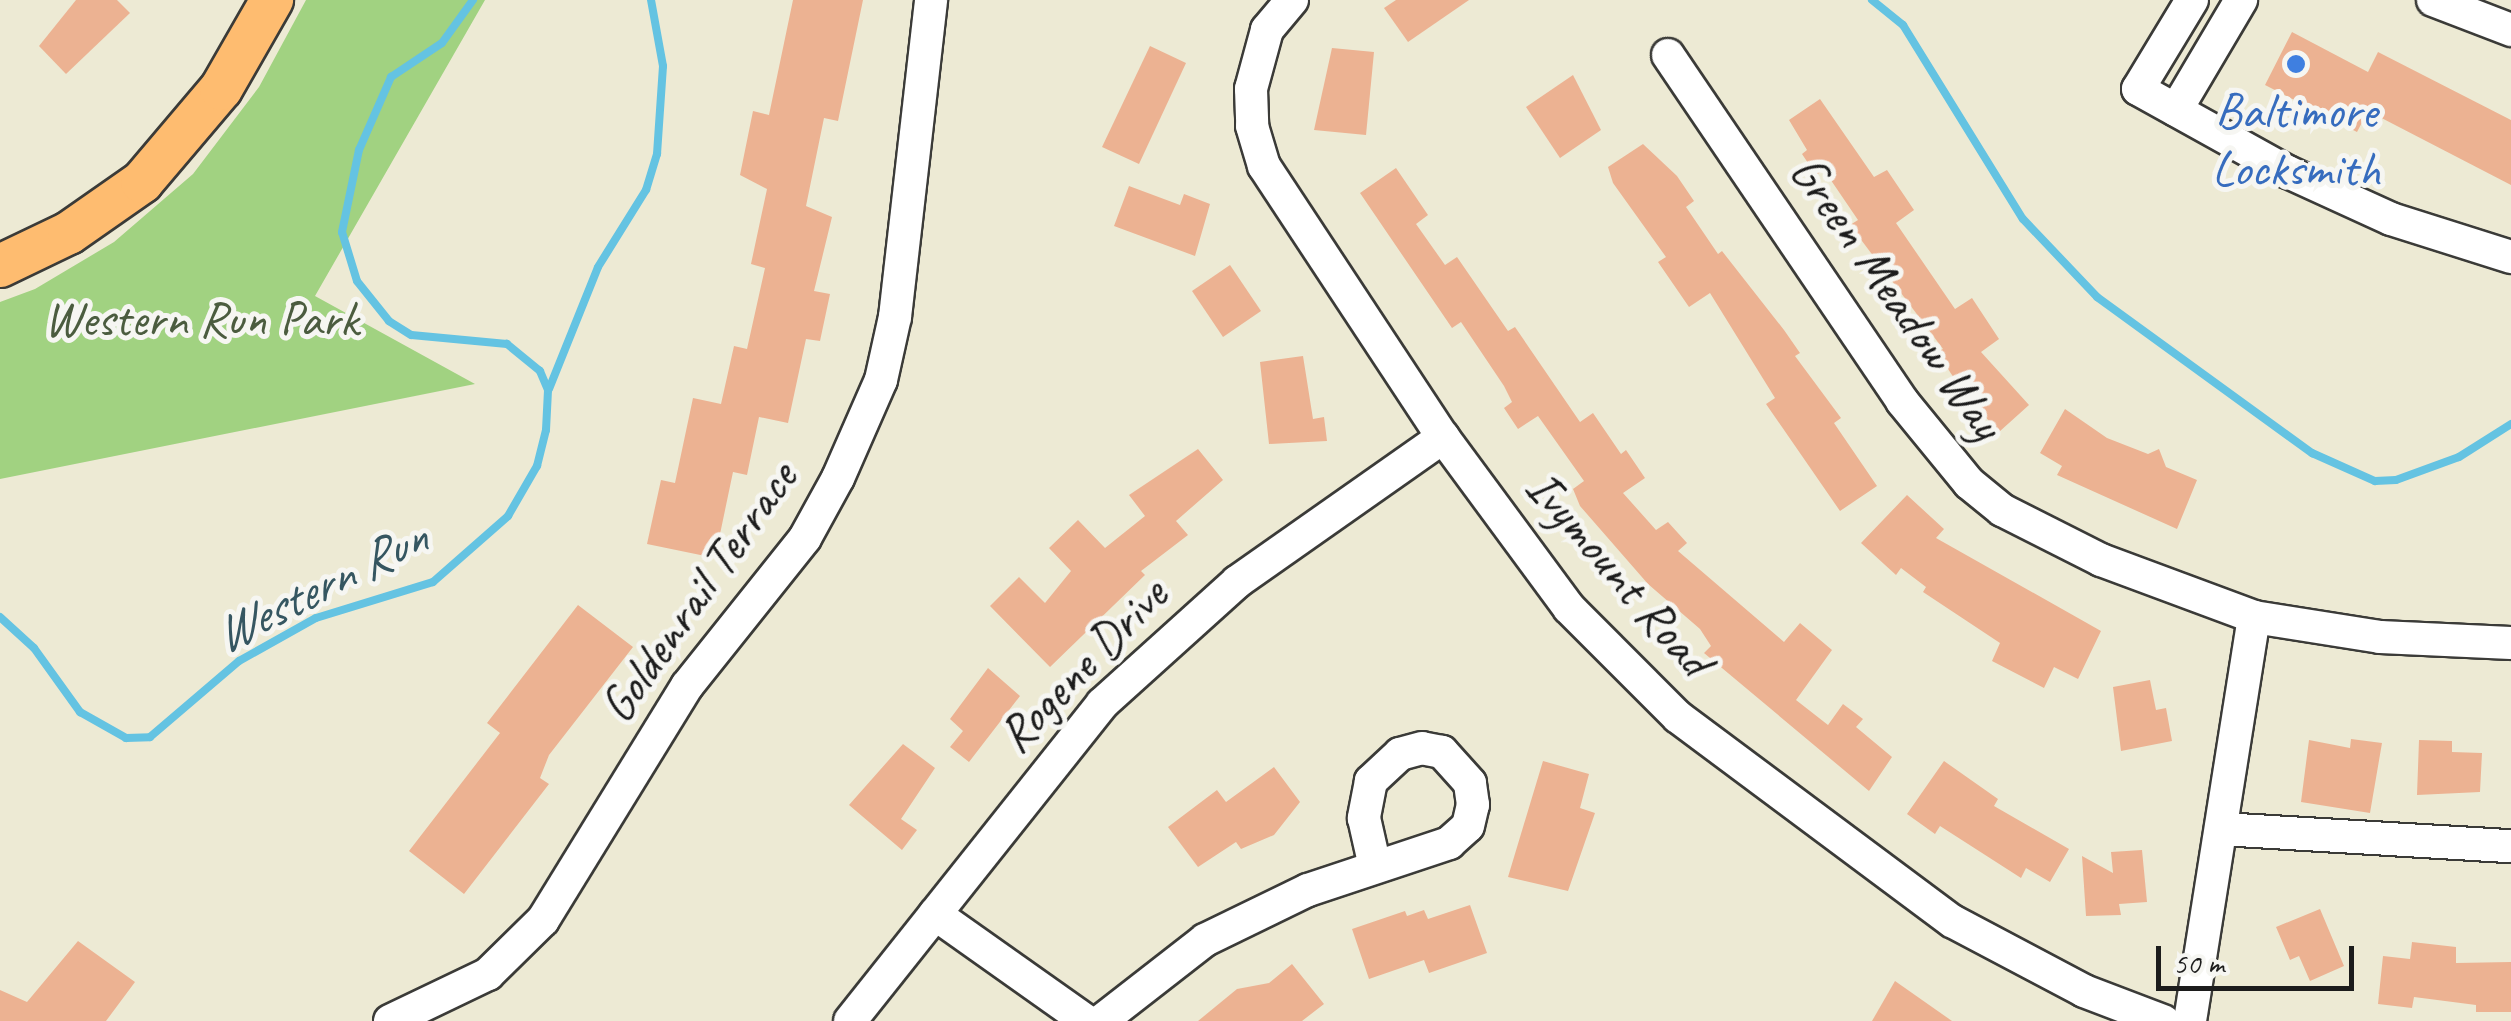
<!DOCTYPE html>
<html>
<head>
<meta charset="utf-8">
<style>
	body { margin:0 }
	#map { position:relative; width:2511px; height:1021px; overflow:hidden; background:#edead4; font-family:Caveat,sans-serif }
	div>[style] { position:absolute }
	.green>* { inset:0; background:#a1d281 }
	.stream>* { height:8px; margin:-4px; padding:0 4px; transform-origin:4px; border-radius:4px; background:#64c3e2 }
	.building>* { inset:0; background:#ecb292 }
	.roads { filter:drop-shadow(2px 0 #3b3b38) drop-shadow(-2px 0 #3b3b38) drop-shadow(0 2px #3b3b38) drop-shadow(0 -2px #3b3b38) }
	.minor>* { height:32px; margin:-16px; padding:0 16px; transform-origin:16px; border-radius:16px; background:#fff }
	.major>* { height:42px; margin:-21px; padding:0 21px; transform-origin:21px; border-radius:21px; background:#febc70 }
	.dots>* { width:28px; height:28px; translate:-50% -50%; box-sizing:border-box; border:5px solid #f6f6f2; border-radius:50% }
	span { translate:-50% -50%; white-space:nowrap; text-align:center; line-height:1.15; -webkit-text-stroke:10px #f6f6f2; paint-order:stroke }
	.shop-label { font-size:50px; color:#366cbe }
	.street-label { font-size:50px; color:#1c1c1c }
	.park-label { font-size:50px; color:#4b5c3f }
	.water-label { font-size:52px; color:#355661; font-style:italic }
	.scale { position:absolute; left:2156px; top:946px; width:198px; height:45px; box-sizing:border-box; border:5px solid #1c1c1c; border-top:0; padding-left:12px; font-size:30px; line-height:35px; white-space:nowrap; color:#1c1c1c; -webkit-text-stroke:8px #f6f6f2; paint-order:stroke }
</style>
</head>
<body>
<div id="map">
	<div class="green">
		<div style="clip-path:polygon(306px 0,485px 0,315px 296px,475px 384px,0 479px,0 302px,35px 289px,114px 242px,193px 174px,259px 87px)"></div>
	</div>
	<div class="stream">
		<div style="left:1872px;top:0;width:40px;rotate:39deg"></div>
		<div style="left:1903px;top:25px;width:228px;rotate:58.3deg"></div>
		<div style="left:2023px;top:219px;width:108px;rotate:46.5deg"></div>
		<div style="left:2097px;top:297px;width:266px;rotate:36deg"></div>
		<div style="left:2312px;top:453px;width:69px;rotate:24deg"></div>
		<div style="left:2375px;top:481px;width:21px;rotate:-3deg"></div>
		<div style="left:2396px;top:480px;width:67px;rotate:-20.1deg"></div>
		<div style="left:2459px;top:457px;width:62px;rotate:-32.4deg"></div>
		<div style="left:549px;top:389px;width:131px;rotate:-68.1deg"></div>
		<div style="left:598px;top:267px;width:91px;rotate:-58.1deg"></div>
		<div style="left:646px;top:190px;width:38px;rotate:-73deg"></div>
		<div style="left:657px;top:154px;width:88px;rotate:-86.1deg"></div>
		<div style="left:663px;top:66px;width:67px;rotate:-100.3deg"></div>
		<div style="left:0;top:617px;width:46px;rotate:42.4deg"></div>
		<div style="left:34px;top:648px;width:79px;rotate:54.3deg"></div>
		<div style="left:80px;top:712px;width:53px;rotate:29.5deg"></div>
		<div style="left:126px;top:738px;width:24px;rotate:-2deg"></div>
		<div style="left:150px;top:737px;width:117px;rotate:-40.5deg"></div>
		<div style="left:239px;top:661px;width:88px;rotate:-29.2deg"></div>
		<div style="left:316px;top:618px;width:122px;rotate:-17.1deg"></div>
		<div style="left:433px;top:582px;width:100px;rotate:-41.3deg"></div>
		<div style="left:508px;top:516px;width:58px;rotate:-59.9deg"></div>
		<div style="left:537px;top:466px;width:37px;rotate:-76deg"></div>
		<div style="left:546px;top:430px;width:40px;rotate:-87.1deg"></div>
		<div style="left:548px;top:390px;width:21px;rotate:-113deg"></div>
		<div style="left:540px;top:371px;width:43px;rotate:-140.7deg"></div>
		<div style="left:507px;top:344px;width:96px;rotate:-174.6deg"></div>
		<div style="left:411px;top:335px;width:26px;rotate:-148deg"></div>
		<div style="left:389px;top:321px;width:51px;rotate:-128.7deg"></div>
		<div style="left:357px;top:281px;width:51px;rotate:-107deg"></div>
		<div style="left:342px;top:232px;width:84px;rotate:-78.3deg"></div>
		<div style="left:359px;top:150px;width:80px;rotate:-66.3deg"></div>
		<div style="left:391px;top:77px;width:61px;rotate:-33.7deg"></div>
		<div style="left:442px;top:43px;width:53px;rotate:-54.2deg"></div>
	</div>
	<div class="building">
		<div style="clip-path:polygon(76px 0,117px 0,130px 13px,66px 74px,39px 46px)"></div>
		<div style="clip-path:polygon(793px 0,863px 0,838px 121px,824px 118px,806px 206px,832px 217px,814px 291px,830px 294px,820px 341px,806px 339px,788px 423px,759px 417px,747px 475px,733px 472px,715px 558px,647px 544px,661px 480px,675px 483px,693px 398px,721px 404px,734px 346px,747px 349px,765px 268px,751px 264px,767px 189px,740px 175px,753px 111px,769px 115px)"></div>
		<div style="clip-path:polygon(1396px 0,1469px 0,1408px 42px,1384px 8px)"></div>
		<div style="clip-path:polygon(2292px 32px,2368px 72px,2378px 52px,2511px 120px,2511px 185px,2368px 111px,2357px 132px,2265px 85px)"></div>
		<div style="clip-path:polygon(1150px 46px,1186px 63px,1139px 164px,1102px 147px)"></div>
		<div style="clip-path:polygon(1332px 48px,1374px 52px,1366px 135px,1314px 130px)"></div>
		<div style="clip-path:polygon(1573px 75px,1601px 130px,1560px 158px,1526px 107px)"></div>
		<div style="clip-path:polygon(1820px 99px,1874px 177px,1887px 170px,1914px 210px,1896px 223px,1955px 309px,1972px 298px,1999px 339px,1981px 352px,2029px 405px,1999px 432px,1963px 392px,1937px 352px,1943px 349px,1850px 225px,1858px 220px,1824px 170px,1816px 175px,1802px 154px,1807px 150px,1789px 120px)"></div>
		<div style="clip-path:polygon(1643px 144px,1677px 176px,1694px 201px,1686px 207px,1718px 254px,1722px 251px,1784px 330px,1800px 353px,1795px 356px,1841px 418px,1834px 423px,1877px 486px,1840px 511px,1766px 404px,1775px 398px,1710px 293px,1689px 307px,1658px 262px,1666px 257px,1613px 183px,1608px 167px)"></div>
		<div style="clip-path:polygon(1396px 168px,1428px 215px,1416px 224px,1445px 265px,1457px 257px,1508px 331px,1515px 327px,1580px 422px,1593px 413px,1621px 454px,1626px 450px,1645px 478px,1623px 493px,1656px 530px,1668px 522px,1687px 543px,1678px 551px,1784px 642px,1800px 623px,1832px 650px,1796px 700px,1828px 725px,1843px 704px,1863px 719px,1856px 727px,1892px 757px,1869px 791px,1704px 653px,1711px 646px,1700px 629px,1648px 584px,1580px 506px,1573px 489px,1584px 481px,1538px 416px,1518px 429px,1504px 408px,1512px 402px,1504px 386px,1461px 322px,1452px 328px,1360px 193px)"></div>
		<div style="clip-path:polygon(1129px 186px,1180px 205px,1184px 194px,1210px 204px,1195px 256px,1114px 226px)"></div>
		<div style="clip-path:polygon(1230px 265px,1261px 311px,1223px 337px,1192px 291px)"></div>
		<div style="clip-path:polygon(1303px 356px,1313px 419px,1324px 417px,1327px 441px,1269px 444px,1260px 362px)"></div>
		<div style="clip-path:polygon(2065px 409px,2107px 438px,2148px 454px,2159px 449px,2166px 467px,2197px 480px,2177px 529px,2057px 475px,2062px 466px,2040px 453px)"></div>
		<div style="clip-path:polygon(1198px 449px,1223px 480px,1176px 521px,1188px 535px,1141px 571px,1145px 575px,1050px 667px,990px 606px,1019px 577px,1045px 603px,1071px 571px,1049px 548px,1078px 520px,1105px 548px,1145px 516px,1129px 495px)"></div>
		<div style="clip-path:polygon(1907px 495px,1944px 529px,1936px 538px,2101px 631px,2078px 679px,2054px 667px,2044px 688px,1992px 661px,2000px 643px,1923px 592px,1926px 587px,1901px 568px,1896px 575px,1861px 543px)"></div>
		<div style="clip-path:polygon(578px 605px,633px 647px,549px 755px,540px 778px,549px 784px,464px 894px,409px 851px,500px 733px,487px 723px)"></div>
		<div style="clip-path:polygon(988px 668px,1020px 696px,969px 762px,950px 747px,963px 731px,950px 719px)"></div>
		<div style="clip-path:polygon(2150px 680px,2156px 710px,2166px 708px,2172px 741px,2121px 751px,2113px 687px)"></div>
		<div style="clip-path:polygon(2351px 739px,2382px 743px,2370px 813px,2301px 802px,2309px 740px,2350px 748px)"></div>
		<div style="clip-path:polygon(2419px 740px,2452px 741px,2452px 752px,2482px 753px,2480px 792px,2417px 795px)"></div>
		<div style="clip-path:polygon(903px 744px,935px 768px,901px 819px,917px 830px,902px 850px,849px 805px)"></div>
		<div style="clip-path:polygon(1543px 761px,1589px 774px,1580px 808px,1595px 813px,1568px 891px,1508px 877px)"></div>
		<div style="clip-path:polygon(1944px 761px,1998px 799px,1994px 806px,2069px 849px,2050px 882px,2026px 868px,2021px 878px,1940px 826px,1935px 834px,1907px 814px)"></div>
		<div style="clip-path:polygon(1274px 767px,1300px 802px,1274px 835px,1241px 849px,1236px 842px,1198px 867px,1168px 827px,1217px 790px,1226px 802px)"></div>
		<div style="clip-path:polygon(2142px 850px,2147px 902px,2119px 904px,2121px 915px,2086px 916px,2082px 856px,2113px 873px,2111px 852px)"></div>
		<div style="clip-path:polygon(1470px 905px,1487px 953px,1429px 973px,1424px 960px,1369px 979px,1352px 929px,1405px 911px,1407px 916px,1424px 910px,1428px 919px)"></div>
		<div style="clip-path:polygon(2320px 909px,2344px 966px,2310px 981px,2299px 956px,2290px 960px,2276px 927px)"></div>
		<div style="clip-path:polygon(78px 941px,135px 982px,106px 1021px,0 1021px,0 990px,27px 1002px)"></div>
		<div style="clip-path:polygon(2412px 942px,2456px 947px,2456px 963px,2511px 962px,2511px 1012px,2476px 1012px,2476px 1005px,2414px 997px,2412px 1008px,2378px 1004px,2383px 956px,2410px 959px)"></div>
		<div style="clip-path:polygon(1292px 964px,1324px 1004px,1302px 1021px,1198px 1021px,1237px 989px,1269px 983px)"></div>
		<div style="clip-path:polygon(1895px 981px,1952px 1021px,1872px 1021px)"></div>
	</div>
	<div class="roads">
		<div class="minor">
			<div style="left:1292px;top:0;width:39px;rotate:130deg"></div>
			<div style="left:1267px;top:30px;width:61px;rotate:105.2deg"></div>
			<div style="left:1251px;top:89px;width:37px;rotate:88deg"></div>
			<div style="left:1252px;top:126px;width:42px;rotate:73.3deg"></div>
			<div style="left:1264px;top:166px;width:325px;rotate:56.6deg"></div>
			<div style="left:1443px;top:437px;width:212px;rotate:53.6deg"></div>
			<div style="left:1569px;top:608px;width:154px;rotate:45deg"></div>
			<div style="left:1678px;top:717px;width:342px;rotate:36.7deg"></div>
			<div style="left:1952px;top:921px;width:149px;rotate:27.9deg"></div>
			<div style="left:2084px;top:991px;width:85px;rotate:20.8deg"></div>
			<div style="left:2192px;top:0;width:104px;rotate:121.2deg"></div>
			<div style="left:2138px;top:89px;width:171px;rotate:29deg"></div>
			<div style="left:2288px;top:172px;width:113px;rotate:24.5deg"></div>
			<div style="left:2391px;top:219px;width:126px;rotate:17.6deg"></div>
			<div style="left:2433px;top:0;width:84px;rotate:21deg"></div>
			<div style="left:1668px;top:55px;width:418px;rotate:55.9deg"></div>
			<div style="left:1902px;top:401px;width:106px;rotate:50.7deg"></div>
			<div style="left:1969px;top:483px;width:43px;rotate:39.3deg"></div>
			<div style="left:2002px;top:510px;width:111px;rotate:26.8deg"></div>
			<div style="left:2101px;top:560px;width:163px;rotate:20.4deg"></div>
			<div style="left:2254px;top:617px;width:128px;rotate:9deg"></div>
			<div style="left:2380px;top:637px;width:131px;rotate:2.6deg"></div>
			<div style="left:2176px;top:110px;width:128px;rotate:-59.4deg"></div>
			<div style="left:2221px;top:829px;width:290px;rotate:3.4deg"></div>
			<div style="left:935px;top:914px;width:185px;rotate:35.3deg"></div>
			<div style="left:390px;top:1021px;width:109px;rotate:-25.6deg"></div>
			<div style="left:488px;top:974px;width:77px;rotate:-44.5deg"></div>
			<div style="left:543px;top:920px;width:275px;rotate:-58.4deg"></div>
			<div style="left:687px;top:686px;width:189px;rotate:-51.4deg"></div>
			<div style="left:805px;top:538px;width:68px;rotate:-61.2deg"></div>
			<div style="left:838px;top:478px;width:107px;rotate:-66.3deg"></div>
			<div style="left:881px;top:380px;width:65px;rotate:-77.5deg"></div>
			<div style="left:895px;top:317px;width:319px;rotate:-83.5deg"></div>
			<div style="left:850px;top:1021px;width:405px;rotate:-51.5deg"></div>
			<div style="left:1102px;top:704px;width:182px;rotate:-42.1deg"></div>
			<div style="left:1237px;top:582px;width:252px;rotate:-35.1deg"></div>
			<div style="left:1101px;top:1021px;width:132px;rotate:-37.9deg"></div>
			<div style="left:1205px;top:940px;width:114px;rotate:-25.9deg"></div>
			<div style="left:1308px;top:890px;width:149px;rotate:-18.4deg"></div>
			<div style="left:1449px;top:843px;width:25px;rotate:-42deg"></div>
			<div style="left:1468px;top:826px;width:22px;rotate:-77deg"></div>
			<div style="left:1473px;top:805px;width:22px;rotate:-98deg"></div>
			<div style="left:1470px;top:783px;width:42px;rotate:-132.1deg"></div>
			<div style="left:1442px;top:752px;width:20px;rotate:-169deg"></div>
			<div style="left:1422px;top:748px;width:23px;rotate:165deg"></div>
			<div style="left:1400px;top:754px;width:40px;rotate:137deg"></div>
			<div style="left:1371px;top:781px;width:38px;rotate:101deg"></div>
			<div style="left:1364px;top:818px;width:50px;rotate:77.3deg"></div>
			<div style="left:2190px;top:1021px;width:409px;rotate:-81deg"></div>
		</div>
		<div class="major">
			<div style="left:0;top:266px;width:76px;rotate:-25.6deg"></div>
			<div style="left:69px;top:233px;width:89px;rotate:-34.9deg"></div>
			<div style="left:142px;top:182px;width:122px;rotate:-49.7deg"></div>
			<div style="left:221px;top:89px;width:103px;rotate:-60.2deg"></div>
		</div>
	</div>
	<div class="dots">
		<div style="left:2296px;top:64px;background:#3f7fe0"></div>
	</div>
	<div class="shop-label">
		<span style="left:2296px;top:139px">Baltimore<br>Locksmith</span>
	</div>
	<div class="street-label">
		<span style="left:1897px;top:297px;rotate:55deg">Green Meadow Way</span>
		<span style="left:1619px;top:573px;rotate:49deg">Ivymount Road</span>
		<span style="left:698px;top:592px;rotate:-55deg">Goldenrail Terrace</span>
		<span style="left:1082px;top:665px;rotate:-46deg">Rogene Drive</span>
	</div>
	<div class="park-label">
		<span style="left:201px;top:319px">Western Run Park</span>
	</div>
	<div class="water-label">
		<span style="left:320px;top:587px;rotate:-27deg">Western Run</span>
	</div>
	<div class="scale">50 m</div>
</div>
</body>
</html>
